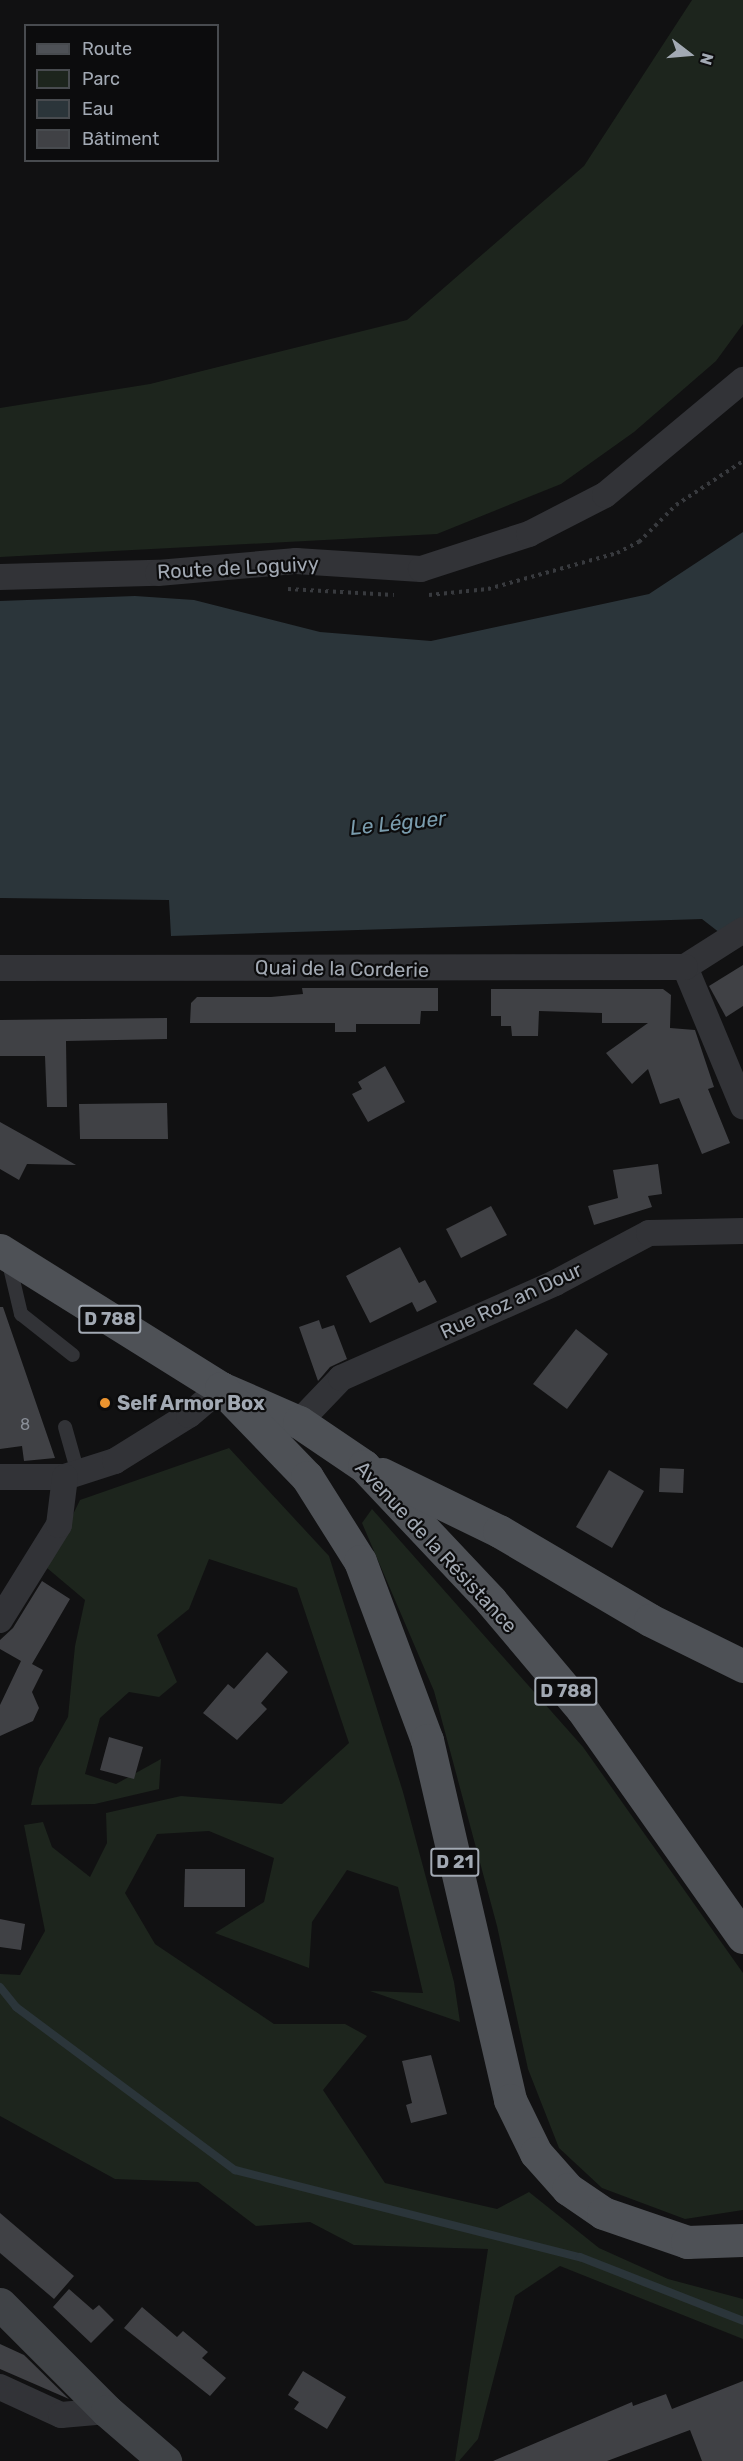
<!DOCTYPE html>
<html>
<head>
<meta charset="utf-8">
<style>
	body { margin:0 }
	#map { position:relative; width:743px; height:2461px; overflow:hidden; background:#111112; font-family:Rubik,sans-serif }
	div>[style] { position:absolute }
	.green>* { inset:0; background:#1d251d }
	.water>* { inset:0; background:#2b353a }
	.stream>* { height:8px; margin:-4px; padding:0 4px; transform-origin:4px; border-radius:4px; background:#2b353a }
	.building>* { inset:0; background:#404145 }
	.path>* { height:4px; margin-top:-2px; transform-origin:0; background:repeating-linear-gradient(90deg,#383a3e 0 3px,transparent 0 7.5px) }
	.service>* { height:14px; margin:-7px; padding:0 7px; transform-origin:7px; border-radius:7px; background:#323337 }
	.minor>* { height:26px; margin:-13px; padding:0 13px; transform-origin:13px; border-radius:13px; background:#323337 }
	.secondary>* { height:33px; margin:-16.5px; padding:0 16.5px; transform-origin:16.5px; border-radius:16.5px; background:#404347 }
	.primary>* { height:33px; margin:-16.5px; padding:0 16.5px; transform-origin:16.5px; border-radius:16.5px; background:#4e5156 }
	.dots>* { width:16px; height:16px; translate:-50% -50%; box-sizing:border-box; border:3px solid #0c0c0d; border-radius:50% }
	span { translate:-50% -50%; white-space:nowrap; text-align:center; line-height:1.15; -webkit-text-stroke:4.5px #0c0c0d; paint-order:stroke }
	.number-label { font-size:16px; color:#8a8f98 }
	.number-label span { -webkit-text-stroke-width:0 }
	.shield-label span { padding:2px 4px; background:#0c0c0d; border:2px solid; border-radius:4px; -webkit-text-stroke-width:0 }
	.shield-label { font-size:18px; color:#a2a9b3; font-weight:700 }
	.street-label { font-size:20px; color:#a2a9b3 }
	.poi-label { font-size:20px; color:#a2a9b3; font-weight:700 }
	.left { translate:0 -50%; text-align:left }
	.water-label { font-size:21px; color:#7a9cad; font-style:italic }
	.legend { position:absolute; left:24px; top:24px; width:195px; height:138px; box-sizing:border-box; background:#0c0c0d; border:2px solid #484b4f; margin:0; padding:8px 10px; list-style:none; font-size:18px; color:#a2a9b3 }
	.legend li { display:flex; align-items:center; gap:12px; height:30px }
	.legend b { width:30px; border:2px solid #484b4f }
	.north { position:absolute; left:659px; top:24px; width:60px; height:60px; -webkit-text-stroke:4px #0c0c0d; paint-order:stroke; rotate:106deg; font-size:16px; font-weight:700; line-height:24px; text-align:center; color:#a2a9b3 }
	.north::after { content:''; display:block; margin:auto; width:21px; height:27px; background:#a2a9b3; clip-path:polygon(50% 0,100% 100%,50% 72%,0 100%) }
</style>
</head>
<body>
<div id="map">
	<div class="green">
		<div style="clip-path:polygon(692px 0,743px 0,743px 324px,716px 361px,634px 432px,561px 484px,437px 534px,0 557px,0 408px,150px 384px,407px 320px,584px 166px)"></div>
		<div style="clip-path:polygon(229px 1448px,329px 1556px,403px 1792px,454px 1982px,460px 2022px,370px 1991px,423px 1993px,398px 1887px,347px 1870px,312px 1922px,309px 1968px,215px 1933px,264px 1902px,274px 1858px,209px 1831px,157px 1834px,125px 1893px,155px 1944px,274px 2024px,345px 2024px,367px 2036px,323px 2090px,385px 2183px,497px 2209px,529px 2192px,599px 2248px,668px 2279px,743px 2299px,743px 2339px,560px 2266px,515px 2296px,478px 2439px,459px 2461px,455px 2461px,488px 2249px,354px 2245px,310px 2222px,256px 2226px,198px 2182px,115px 2179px,0 2116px,0 1974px,20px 1975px,45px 1931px,24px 1825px,43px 1822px,52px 1847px,90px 1877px,107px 1843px,106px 1813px,181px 1796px,282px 1804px,349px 1743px,297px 1588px,209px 1559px,189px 1609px,157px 1635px,177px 1682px,159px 1697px,129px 1692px,100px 1718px,85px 1774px,116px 1784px,161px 1759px,159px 1789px,95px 1804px,31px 1805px,39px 1768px,68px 1717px,75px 1646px,85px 1600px,47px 1568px,80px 1500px)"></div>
		<div style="clip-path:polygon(372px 1509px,583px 1747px,743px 1973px,743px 2210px,685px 2219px,602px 2188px,559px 2148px,528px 2069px,497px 1926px,434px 1691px,362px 1523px)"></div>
	</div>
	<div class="water">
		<div style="clip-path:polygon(743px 532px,743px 918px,720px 933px,702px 919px,171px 936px,169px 900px,0 898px,0 601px,135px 596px,194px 600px,320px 632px,431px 641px,649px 594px)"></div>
	</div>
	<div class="stream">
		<div style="left:0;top:1987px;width:26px;rotate:51deg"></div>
		<div style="left:16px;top:2007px;width:273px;rotate:36.7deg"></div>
		<div style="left:235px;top:2170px;width:356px;rotate:14.2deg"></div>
		<div style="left:580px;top:2257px;width:175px;rotate:21.4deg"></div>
	</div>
	<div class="building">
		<div style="clip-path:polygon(743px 965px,743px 1006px,726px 1017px,709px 986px)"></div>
		<div style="clip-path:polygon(302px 988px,438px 988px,438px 1011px,421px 1011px,420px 1024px,356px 1024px,356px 1032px,335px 1032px,335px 1023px,190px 1023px,191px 1003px,197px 997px,271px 997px,303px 994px)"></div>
		<div style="clip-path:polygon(491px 989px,663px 989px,671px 995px,670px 1028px,695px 1030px,714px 1087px,708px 1089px,730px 1143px,702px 1154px,679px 1098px,660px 1104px,648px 1069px,632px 1084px,606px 1053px,648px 1023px,602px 1023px,602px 1013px,539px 1011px,538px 1036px,512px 1036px,511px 1026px,501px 1026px,501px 1016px,491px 1016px)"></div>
		<div style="clip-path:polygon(167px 1018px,167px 1039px,66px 1041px,67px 1107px,47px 1107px,45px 1056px,0 1056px,0 1020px)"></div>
		<div style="clip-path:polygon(385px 1066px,405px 1102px,368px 1122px,352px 1094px,362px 1089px,358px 1082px)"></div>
		<div style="clip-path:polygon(167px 1103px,168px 1139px,80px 1139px,79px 1104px)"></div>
		<div style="clip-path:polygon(0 1122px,34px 1141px,76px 1165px,27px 1164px,19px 1180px,0 1169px)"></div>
		<div style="clip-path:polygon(658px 1164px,662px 1194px,648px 1196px,652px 1207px,594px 1225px,588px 1206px,618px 1198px,613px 1170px)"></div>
		<div style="clip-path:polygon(491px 1206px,507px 1235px,461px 1258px,446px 1229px)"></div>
		<div style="clip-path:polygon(400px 1247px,419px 1283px,425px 1280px,437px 1302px,417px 1312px,412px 1302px,370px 1323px,346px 1276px)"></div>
		<div style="clip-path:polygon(0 1307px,3px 1307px,55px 1458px,24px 1461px,22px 1446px,0 1449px)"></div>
		<div style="clip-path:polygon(319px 1320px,322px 1329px,334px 1325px,347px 1359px,330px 1367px,318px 1381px,299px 1327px)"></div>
		<div style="clip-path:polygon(576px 1329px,608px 1354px,567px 1409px,533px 1384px)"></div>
		<div style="clip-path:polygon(660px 1468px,684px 1469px,683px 1493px,659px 1492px)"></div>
		<div style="clip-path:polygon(609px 1470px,644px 1491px,612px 1548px,576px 1527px)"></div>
		<div style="clip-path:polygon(42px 1581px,70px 1599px,32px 1664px,43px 1670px,32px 1692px,39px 1708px,33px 1721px,0 1736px,0 1705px,21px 1661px,0 1649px,0 1640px,13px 1628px)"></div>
		<div style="clip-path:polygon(267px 1652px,288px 1672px,261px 1703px,267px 1709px,237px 1740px,203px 1713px,228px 1684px,234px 1689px)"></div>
		<div style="clip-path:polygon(109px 1737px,143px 1747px,134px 1779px,100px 1770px)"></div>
		<div style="clip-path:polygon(185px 1869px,245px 1869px,245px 1907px,184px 1907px)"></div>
		<div style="clip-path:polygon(0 1919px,25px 1924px,21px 1950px,0 1947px)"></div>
		<div style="clip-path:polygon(431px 2055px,447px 2114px,411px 2123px,406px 2105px,412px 2103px,402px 2061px)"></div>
		<div style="clip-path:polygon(0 2213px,74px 2276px,54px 2299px,0 2253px)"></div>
		<div style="clip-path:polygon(69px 2289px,93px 2310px,99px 2305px,114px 2320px,91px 2343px,53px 2307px)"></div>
		<div style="clip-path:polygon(142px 2307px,177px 2337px,183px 2331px,208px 2352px,202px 2358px,226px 2378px,210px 2396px,124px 2328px)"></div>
		<div style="clip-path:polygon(0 2344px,24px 2355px,69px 2399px,0 2369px)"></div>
		<div style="clip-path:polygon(303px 2371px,346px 2397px,327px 2429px,294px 2409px,299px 2402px,288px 2395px)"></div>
		<div style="clip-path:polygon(743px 2381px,743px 2461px,702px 2461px,690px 2430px,607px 2461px,493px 2461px,632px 2402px,633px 2406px,666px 2394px,672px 2409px)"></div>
	</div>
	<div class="path">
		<div style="left:288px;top:589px;width:106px;rotate:3.2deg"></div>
		<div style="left:429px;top:595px;width:59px;rotate:-5.8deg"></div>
		<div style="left:488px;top:589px;width:134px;rotate:-15.6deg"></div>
		<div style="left:617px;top:553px;width:25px;rotate:-27deg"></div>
		<div style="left:639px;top:542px;width:52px;rotate:-45deg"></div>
		<div style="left:676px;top:505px;width:80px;rotate:-33.3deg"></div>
	</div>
	<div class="service">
		<div style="left:8px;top:1259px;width:57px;rotate:76.7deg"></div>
		<div style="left:21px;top:1314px;width:66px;rotate:38.3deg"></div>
		<div style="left:65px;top:1427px;width:48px;rotate:74.2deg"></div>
	</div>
	<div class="minor">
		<div style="left:0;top:577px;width:158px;rotate:-1.5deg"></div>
		<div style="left:158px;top:573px;width:139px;rotate:-5deg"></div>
		<div style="left:296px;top:561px;width:125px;rotate:3.7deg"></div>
		<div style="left:421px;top:569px;width:114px;rotate:-18deg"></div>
		<div style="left:529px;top:534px;width:85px;rotate:-27.2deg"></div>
		<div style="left:605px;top:495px;width:180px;rotate:-39.8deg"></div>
		<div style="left:685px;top:967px;width:151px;rotate:67.4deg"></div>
		<div style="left:685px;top:967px;width:69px;rotate:-32.5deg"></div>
		<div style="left:0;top:968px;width:685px;rotate:-0.08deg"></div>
		<div style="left:299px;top:1422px;width:61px;rotate:-46.3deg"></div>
		<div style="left:341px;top:1378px;width:234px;rotate:-23.9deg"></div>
		<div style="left:555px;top:1283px;width:106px;rotate:-28deg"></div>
		<div style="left:649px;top:1233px;width:94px;rotate:-1.2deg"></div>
		<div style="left:0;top:1477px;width:65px"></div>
		<div style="left:65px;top:1477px;width:52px;rotate:-17.7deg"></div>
		<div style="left:115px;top:1461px;width:87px;rotate:-31.9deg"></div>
		<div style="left:189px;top:1415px;width:42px;rotate:-40.2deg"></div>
		<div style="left:0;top:1620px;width:112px;rotate:-58.2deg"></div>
		<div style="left:59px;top:1525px;width:48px;rotate:-82.9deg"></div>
		<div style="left:0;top:2387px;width:67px;rotate:24.7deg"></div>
		<div style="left:61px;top:2415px;width:46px;rotate:-5deg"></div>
	</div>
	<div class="secondary">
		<div style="left:0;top:2304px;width:151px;rotate:45deg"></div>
		<div style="left:107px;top:2411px;width:77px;rotate:40.8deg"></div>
	</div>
	<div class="primary">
		<div style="left:0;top:1250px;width:261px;rotate:32deg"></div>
		<div style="left:221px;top:1388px;width:85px;rotate:23.6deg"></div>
		<div style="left:299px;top:1422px;width:78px;rotate:34.1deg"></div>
		<div style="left:364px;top:1466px;width:185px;rotate:46.7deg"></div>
		<div style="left:491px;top:1601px;width:141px;rotate:49.9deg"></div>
		<div style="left:582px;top:1709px;width:279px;rotate:54.8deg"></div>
		<div style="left:221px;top:1388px;width:124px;rotate:46deg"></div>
		<div style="left:307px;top:1477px;width:99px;rotate:57.8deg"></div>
		<div style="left:360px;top:1561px;width:191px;rotate:69.5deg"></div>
		<div style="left:427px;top:1740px;width:369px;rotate:77deg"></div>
		<div style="left:510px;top:2100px;width:59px;rotate:63.9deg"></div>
		<div style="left:536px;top:2153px;width:48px;rotate:48.4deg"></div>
		<div style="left:568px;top:2189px;width:42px;rotate:34.4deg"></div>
		<div style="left:603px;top:2213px;width:89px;rotate:19deg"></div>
		<div style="left:687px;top:2242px;width:56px;rotate:-2deg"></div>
		<div style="left:382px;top:1474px;width:130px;rotate:26deg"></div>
		<div style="left:499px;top:1531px;width:175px;rotate:30.5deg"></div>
		<div style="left:650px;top:1620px;width:104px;rotate:26.3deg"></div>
	</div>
	<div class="dots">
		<div style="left:105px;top:1403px;background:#ec942f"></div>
	</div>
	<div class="number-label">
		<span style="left:25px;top:1425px">8</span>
	</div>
	<div class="shield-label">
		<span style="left:110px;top:1319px">D 788</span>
		<span style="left:566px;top:1691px">D 788</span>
		<span style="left:455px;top:1862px">D 21</span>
	</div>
	<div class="street-label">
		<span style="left:238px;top:568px;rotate:-3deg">Route de Loguivy</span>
		<span style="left:342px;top:969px;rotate:1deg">Quai de la Corderie</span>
		<span style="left:511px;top:1301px;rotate:-25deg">Rue Roz an Dour</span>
		<span style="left:436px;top:1547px;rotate:47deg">Avenue de la Résistance</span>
	</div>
	<div class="poi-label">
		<span class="left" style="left:117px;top:1403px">Self Armor Box</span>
	</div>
	<div class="water-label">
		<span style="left:398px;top:823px;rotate:-6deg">Le Léguer</span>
	</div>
	<ul class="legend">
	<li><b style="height:8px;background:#4e5156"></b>Route</li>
	<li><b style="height:16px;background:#1d251d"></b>Parc</li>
	<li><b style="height:16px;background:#2b353a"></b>Eau</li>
	<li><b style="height:16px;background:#404145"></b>Bâtiment</li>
	</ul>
	<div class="north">N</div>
</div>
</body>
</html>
